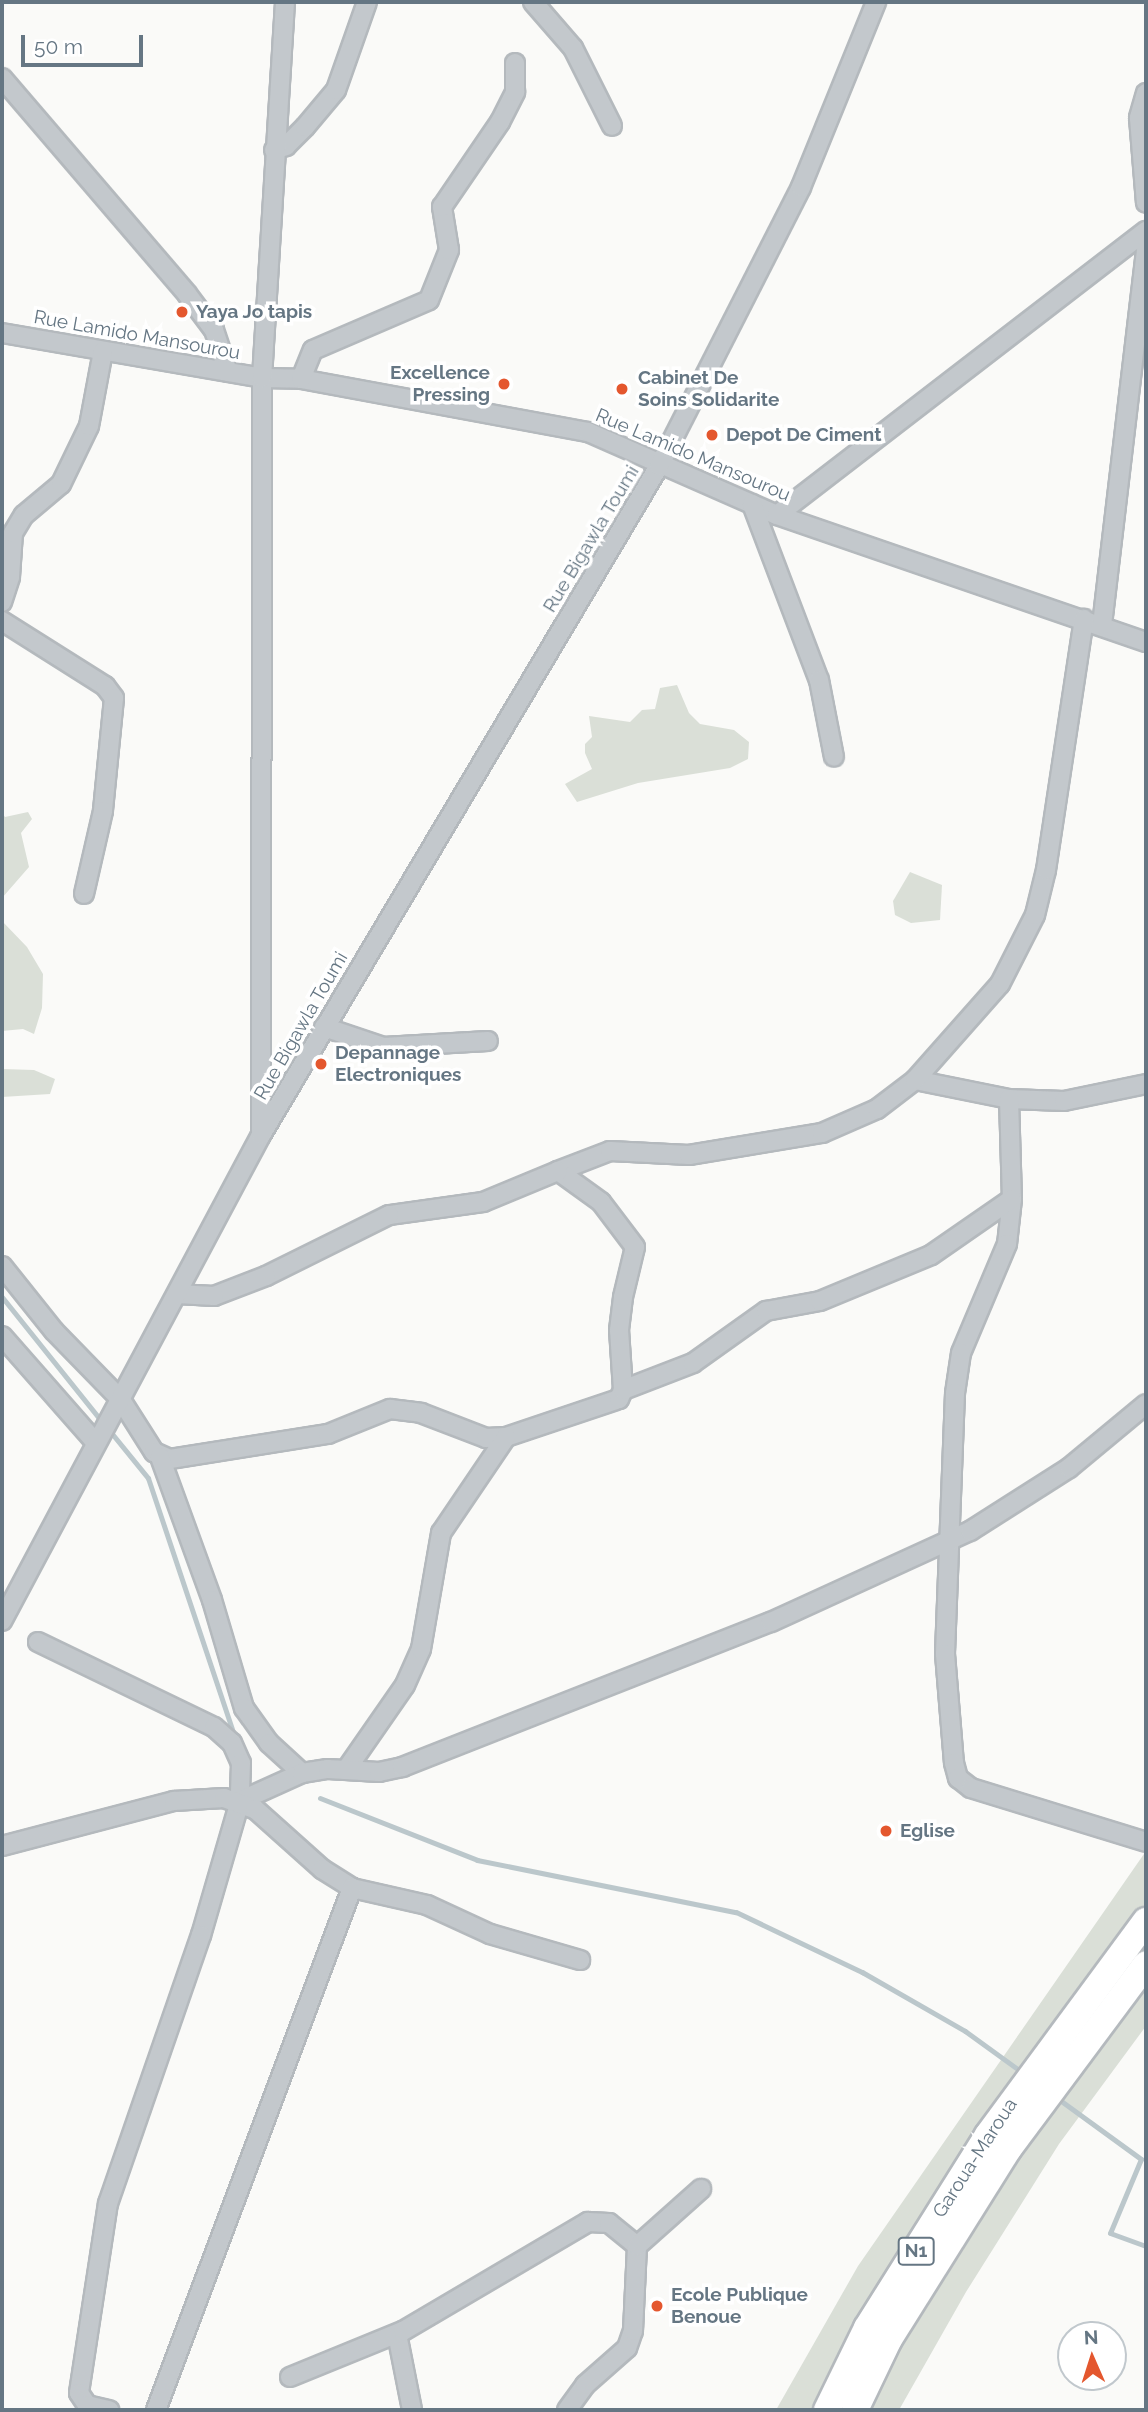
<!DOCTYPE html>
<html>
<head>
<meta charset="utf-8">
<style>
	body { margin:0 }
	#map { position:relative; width:1148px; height:2412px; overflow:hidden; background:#fafaf8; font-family:Raleway,sans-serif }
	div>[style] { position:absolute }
	.green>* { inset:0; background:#dadfd7 }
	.stream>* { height:5px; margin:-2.5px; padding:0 2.5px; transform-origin:2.5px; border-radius:2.5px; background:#bbc7cb }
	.roads { filter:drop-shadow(2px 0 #b4b9bd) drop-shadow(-2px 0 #b4b9bd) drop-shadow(0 2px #b4b9bd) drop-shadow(0 -2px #b4b9bd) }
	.minor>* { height:18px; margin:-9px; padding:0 9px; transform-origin:9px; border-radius:9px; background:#c3c8cc }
	.highway>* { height:26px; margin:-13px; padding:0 13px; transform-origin:13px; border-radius:13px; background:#fff }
	.dots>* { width:19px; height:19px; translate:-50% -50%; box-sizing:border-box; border:4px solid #fff; border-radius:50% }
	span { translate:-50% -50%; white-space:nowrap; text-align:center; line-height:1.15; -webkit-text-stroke:7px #fff; paint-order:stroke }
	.shield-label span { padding:2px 5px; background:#fff; border:2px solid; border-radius:5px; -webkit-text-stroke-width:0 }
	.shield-label { font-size:18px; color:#657683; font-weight:700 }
	.poi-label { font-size:19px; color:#657683; font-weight:700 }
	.left { translate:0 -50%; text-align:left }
	.right { translate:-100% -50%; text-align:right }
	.street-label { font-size:19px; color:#657683 }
	.frame { position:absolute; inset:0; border:4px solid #657683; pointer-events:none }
	.north { position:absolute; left:1057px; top:2321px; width:70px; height:70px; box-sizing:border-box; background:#fff; border:2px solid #c1c8cd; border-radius:50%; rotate:357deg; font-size:19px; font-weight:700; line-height:28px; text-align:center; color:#657683 }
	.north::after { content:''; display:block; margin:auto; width:24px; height:32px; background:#e4572e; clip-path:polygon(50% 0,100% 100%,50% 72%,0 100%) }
	.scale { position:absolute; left:21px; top:35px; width:122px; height:32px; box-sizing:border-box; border:4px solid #657683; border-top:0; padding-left:9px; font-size:21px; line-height:24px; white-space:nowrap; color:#657683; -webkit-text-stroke:5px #fff; paint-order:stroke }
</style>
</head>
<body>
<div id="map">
	<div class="green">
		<div style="clip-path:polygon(677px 685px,689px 713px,700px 724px,734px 730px,749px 742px,748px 759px,730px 768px,638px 783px,577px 802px,565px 784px,592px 769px,585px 753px,585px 744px,592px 737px,589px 716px,630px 722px,642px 710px,655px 709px,660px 688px)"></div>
		<div style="clip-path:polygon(28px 812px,32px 819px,21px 833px,29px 867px,2px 898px,2px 813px,5px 817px)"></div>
		<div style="clip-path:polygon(910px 872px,942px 885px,940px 920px,911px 923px,895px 915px,893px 901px)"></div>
		<div style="clip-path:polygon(2px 909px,2px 921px,27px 947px,43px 974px,42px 1008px,34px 1034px,23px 1029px,2px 1031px)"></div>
		<div style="clip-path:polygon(2px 1069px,34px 1070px,55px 1079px,50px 1094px,2px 1097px)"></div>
		<div style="clip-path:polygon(1146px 1851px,1146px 2026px,1059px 2144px,966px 2292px,899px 2410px,776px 2410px,858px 2266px)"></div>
	</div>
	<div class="stream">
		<div style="left:2px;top:1297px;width:161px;rotate:51.3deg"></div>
		<div style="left:109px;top:1430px;width:62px;rotate:50.9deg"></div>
		<div style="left:148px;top:1478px;width:271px;rotate:71.5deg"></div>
		<div style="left:320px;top:1798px;width:169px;rotate:21.5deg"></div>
		<div style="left:477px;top:1860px;width:264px;rotate:11.4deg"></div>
		<div style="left:736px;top:1912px;width:140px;rotate:25.5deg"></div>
		<div style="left:862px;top:1972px;width:119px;rotate:29.8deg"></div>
		<div style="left:965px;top:2031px;width:72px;rotate:35.9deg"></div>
		<div style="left:1057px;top:2098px;width:104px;rotate:36deg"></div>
		<div style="left:1141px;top:2159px;width:80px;rotate:112.7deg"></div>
		<div style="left:1110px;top:2233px;width:38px;rotate:20deg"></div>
	</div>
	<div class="roads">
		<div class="minor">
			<div style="left:533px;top:2px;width:61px;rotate:49deg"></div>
			<div style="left:573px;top:48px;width:87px;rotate:63.4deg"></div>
			<div style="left:2px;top:78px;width:284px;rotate:49.4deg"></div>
			<div style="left:187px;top:294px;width:45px;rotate:53.1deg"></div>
			<div style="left:214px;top:330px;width:44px;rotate:71.6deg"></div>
			<div style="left:1146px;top:93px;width:26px;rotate:106deg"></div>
			<div style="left:1139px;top:118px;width:85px;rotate:85.3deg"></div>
			<div style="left:274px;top:150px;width:13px;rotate:-18deg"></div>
			<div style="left:286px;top:146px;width:27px;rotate:-45deg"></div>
			<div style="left:305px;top:127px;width:48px;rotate:-50deg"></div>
			<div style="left:336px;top:90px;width:93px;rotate:-70.6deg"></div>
			<div style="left:2px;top:333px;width:264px;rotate:9.8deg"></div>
			<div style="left:262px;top:378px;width:39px;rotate:1deg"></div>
			<div style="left:301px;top:379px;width:292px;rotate:10.5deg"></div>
			<div style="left:588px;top:432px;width:206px;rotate:23.7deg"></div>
			<div style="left:777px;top:515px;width:390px;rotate:19deg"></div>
			<div style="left:301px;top:379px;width:31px;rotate:-68deg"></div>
			<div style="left:313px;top:350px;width:126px;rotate:-23.3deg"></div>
			<div style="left:429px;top:300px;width:54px;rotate:-68.2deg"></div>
			<div style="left:449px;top:250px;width:44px;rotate:-99.2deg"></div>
			<div style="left:442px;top:207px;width:103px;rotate:-55.7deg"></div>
			<div style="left:500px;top:122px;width:34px;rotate:-63deg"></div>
			<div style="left:515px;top:92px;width:29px;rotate:-90deg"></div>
			<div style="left:752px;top:504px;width:188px;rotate:69.2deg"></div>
			<div style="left:819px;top:680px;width:78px;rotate:79deg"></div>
			<div style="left:777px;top:515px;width:466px;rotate:-37.6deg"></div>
			<div style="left:2px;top:602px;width:26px;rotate:-72deg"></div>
			<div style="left:10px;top:577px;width:44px;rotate:-86.1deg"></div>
			<div style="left:13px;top:533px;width:21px;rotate:-59deg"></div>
			<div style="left:24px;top:515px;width:48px;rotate:-40deg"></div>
			<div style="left:61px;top:484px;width:64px;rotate:-64.2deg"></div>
			<div style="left:89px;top:426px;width:76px;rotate:-79.4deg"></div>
			<div style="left:2px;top:621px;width:122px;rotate:32.3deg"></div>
			<div style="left:105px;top:686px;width:15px;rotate:53deg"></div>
			<div style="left:114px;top:698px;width:114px;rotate:95.6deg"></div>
			<div style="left:103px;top:811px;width:85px;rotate:102.9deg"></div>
			<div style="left:1102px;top:625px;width:380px;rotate:-83.3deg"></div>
			<div style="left:324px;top:1027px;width:62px;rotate:18.7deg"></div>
			<div style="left:383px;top:1047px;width:105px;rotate:-3.3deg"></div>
			<div style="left:915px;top:1080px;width:96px;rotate:11.4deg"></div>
			<div style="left:1009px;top:1099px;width:55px;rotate:2.1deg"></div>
			<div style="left:1064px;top:1101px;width:84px;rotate:-11.7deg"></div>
			<div style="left:1009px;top:1099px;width:100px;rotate:88.3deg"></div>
			<div style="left:1012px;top:1199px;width:45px;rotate:96.3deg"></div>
			<div style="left:1007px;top:1244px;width:118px;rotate:112.9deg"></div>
			<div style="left:961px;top:1353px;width:40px;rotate:98.5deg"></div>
			<div style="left:955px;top:1393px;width:261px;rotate:92.2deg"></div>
			<div style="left:945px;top:1654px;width:109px;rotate:85.3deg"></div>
			<div style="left:954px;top:1763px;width:16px;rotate:75deg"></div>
			<div style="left:958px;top:1778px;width:16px;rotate:38deg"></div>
			<div style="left:971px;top:1788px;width:183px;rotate:17.1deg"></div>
			<div style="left:261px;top:1135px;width:757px;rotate:-89.92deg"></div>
			<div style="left:262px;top:378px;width:377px;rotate:-86.5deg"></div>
			<div style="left:558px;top:1171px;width:56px;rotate:-21deg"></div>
			<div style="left:610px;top:1151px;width:79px;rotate:2.9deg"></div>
			<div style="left:689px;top:1155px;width:135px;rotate:-9.4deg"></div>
			<div style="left:822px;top:1133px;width:60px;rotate:-23.6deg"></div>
			<div style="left:877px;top:1109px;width:48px;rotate:-37.3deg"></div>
			<div style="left:915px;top:1080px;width:128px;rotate:-48.5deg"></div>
			<div style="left:1000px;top:984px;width:77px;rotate:-63.1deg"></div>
			<div style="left:1035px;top:915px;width:46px;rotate:-76.3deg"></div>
			<div style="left:1046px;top:870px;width:254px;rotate:-81.4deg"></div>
			<div style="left:2px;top:1266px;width:83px;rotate:51.3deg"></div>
			<div style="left:54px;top:1331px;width:96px;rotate:45.8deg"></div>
			<div style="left:121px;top:1400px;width:62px;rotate:57.6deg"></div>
			<div style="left:154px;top:1452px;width:17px;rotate:24deg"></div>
			<div style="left:170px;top:1459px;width:160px;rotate:-9deg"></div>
			<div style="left:328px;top:1434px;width:67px;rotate:-22deg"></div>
			<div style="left:390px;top:1409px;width:31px;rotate:7deg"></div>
			<div style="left:421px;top:1413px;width:70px;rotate:21deg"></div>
			<div style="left:486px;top:1438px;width:20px;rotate:-3deg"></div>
			<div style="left:506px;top:1437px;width:119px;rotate:-18.6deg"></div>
			<div style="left:619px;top:1399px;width:10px;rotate:-66deg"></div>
			<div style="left:623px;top:1390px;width:60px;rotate:-93.8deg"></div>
			<div style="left:619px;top:1330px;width:33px;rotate:-83deg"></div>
			<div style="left:623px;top:1297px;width:51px;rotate:-76.5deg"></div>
			<div style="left:635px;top:1247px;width:56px;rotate:-127.1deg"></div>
			<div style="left:601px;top:1202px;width:53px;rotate:-144.2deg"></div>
			<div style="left:558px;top:1171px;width:81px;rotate:157.5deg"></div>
			<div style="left:483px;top:1202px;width:95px;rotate:172.1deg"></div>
			<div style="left:389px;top:1215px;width:137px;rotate:153.6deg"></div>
			<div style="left:266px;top:1276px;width:56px;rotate:159deg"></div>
			<div style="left:214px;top:1296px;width:37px;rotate:-177deg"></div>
			<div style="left:2px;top:1336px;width:142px;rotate:48.7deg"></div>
			<div style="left:623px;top:1390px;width:75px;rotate:-21.1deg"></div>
			<div style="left:693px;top:1363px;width:90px;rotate:-35.5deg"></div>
			<div style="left:766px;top:1311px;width:55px;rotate:-10.5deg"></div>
			<div style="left:820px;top:1301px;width:120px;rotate:-22.5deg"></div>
			<div style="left:931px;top:1255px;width:98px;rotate:-34.7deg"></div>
			<div style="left:160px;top:1457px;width:152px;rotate:70deg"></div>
			<div style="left:212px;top:1600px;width:113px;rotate:73.5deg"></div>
			<div style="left:244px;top:1708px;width:43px;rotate:54.5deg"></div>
			<div style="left:269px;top:1743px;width:45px;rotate:42.3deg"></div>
			<div style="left:2px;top:1621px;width:551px;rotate:-61.95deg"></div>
			<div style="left:261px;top:1135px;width:778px;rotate:-59.25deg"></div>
			<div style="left:659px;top:466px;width:313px;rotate:-63deg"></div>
			<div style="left:801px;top:187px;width:200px;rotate:-67.9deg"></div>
			<div style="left:38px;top:1642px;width:195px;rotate:25.8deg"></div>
			<div style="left:214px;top:1727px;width:24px;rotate:42deg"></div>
			<div style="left:232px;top:1743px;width:22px;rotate:66deg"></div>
			<div style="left:241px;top:1763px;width:38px;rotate:92deg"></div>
			<div style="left:240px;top:1801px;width:140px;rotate:106.2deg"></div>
			<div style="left:201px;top:1935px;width:284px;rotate:109.1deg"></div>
			<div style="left:108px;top:2203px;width:192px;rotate:98.7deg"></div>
			<div style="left:79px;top:2393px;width:14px;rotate:56deg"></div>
			<div style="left:87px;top:2405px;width:23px;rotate:13deg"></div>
			<div style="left:346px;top:1770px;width:103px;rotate:-55.2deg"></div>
			<div style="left:405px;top:1685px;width:39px;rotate:-66deg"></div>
			<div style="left:421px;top:1649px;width:118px;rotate:-80.2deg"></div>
			<div style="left:441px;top:1533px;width:116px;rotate:-55.9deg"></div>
			<div style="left:240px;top:1801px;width:68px;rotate:-24.3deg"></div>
			<div style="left:302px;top:1773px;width:26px;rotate:-9deg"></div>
			<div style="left:328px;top:1769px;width:51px;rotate:3.4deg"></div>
			<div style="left:379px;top:1772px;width:24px;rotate:-12deg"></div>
			<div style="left:402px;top:1767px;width:396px;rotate:-21.5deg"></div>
			<div style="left:771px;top:1622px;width:219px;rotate:-24.6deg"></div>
			<div style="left:970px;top:1531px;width:117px;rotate:-32.5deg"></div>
			<div style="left:1069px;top:1468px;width:100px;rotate:-39.7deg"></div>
			<div style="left:2px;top:1846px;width:178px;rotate:-14.7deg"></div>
			<div style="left:174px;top:1801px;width:50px;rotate:-3.4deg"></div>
			<div style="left:224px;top:1798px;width:33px;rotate:20deg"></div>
			<div style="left:255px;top:1809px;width:90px;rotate:41.8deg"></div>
			<div style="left:322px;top:1869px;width:36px;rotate:32deg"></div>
			<div style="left:352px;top:1888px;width:77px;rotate:12.8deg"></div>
			<div style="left:427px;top:1905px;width:69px;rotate:24.7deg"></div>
			<div style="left:490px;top:1934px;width:94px;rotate:16.1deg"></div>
			<div style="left:397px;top:2334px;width:77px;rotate:78.8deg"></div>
			<div style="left:290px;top:2377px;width:122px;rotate:-22.2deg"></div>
			<div style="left:403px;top:2331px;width:215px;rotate:-30.5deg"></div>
			<div style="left:588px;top:2222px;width:21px;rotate:3deg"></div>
			<div style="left:609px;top:2223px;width:36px;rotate:39deg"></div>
			<div style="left:156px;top:2410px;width:558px;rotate:-69.42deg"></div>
			<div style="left:567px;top:2410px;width:31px;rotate:-54deg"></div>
			<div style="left:585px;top:2385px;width:56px;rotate:-41.4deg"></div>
			<div style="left:627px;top:2348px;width:18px;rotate:-71deg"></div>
			<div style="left:633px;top:2331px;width:85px;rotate:-87.3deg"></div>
			<div style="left:637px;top:2246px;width:86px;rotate:-41.7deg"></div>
		</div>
		<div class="highway">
			<div style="left:827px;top:2410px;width:91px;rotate:-64deg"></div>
			<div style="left:867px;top:2328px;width:228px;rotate:-57.9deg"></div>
			<div style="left:988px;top:2135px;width:266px;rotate:-53.6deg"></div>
			<div style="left:855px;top:2410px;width:79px;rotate:-64.4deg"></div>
			<div style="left:889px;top:2339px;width:226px;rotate:-57.9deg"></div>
			<div style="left:1009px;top:2148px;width:229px;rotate:-53.3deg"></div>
		</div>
	</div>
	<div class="dots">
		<div style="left:182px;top:312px;background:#e4572e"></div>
		<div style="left:504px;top:384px;background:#e4572e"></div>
		<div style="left:622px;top:389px;background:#e4572e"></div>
		<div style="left:712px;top:435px;background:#e4572e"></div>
		<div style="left:321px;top:1064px;background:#e4572e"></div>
		<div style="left:886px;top:1831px;background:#e4572e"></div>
		<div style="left:657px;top:2306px;background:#e4572e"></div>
	</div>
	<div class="shield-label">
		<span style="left:916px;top:2251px">N1</span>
	</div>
	<div class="poi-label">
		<span class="left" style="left:196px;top:312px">Yaya Jo tapis</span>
		<span class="right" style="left:490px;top:384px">Excellence<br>Pressing</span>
		<span class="left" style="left:638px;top:389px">Cabinet De<br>Soins Solidarite</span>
		<span class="left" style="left:726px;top:435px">Depot De Ciment</span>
		<span class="left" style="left:335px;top:1064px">Depannage<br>Electroniques</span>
		<span class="left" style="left:900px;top:1831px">Eglise</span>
		<span class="left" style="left:671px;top:2306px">Ecole Publique<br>Benoue</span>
	</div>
	<div class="street-label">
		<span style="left:137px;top:335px;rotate:10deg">Rue Lamido Mansourou</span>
		<span style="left:693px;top:455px;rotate:23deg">Rue Lamido Mansourou</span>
		<span style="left:591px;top:539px;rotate:-59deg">Rue Bigawla Toumi</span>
		<span style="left:301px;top:1026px;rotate:-60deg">Rue Bigawla Toumi</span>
		<span style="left:975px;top:2158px;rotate:-57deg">Garoua-Maroua</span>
	</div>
	<div class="frame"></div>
	<div class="north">N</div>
	<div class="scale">50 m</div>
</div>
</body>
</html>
